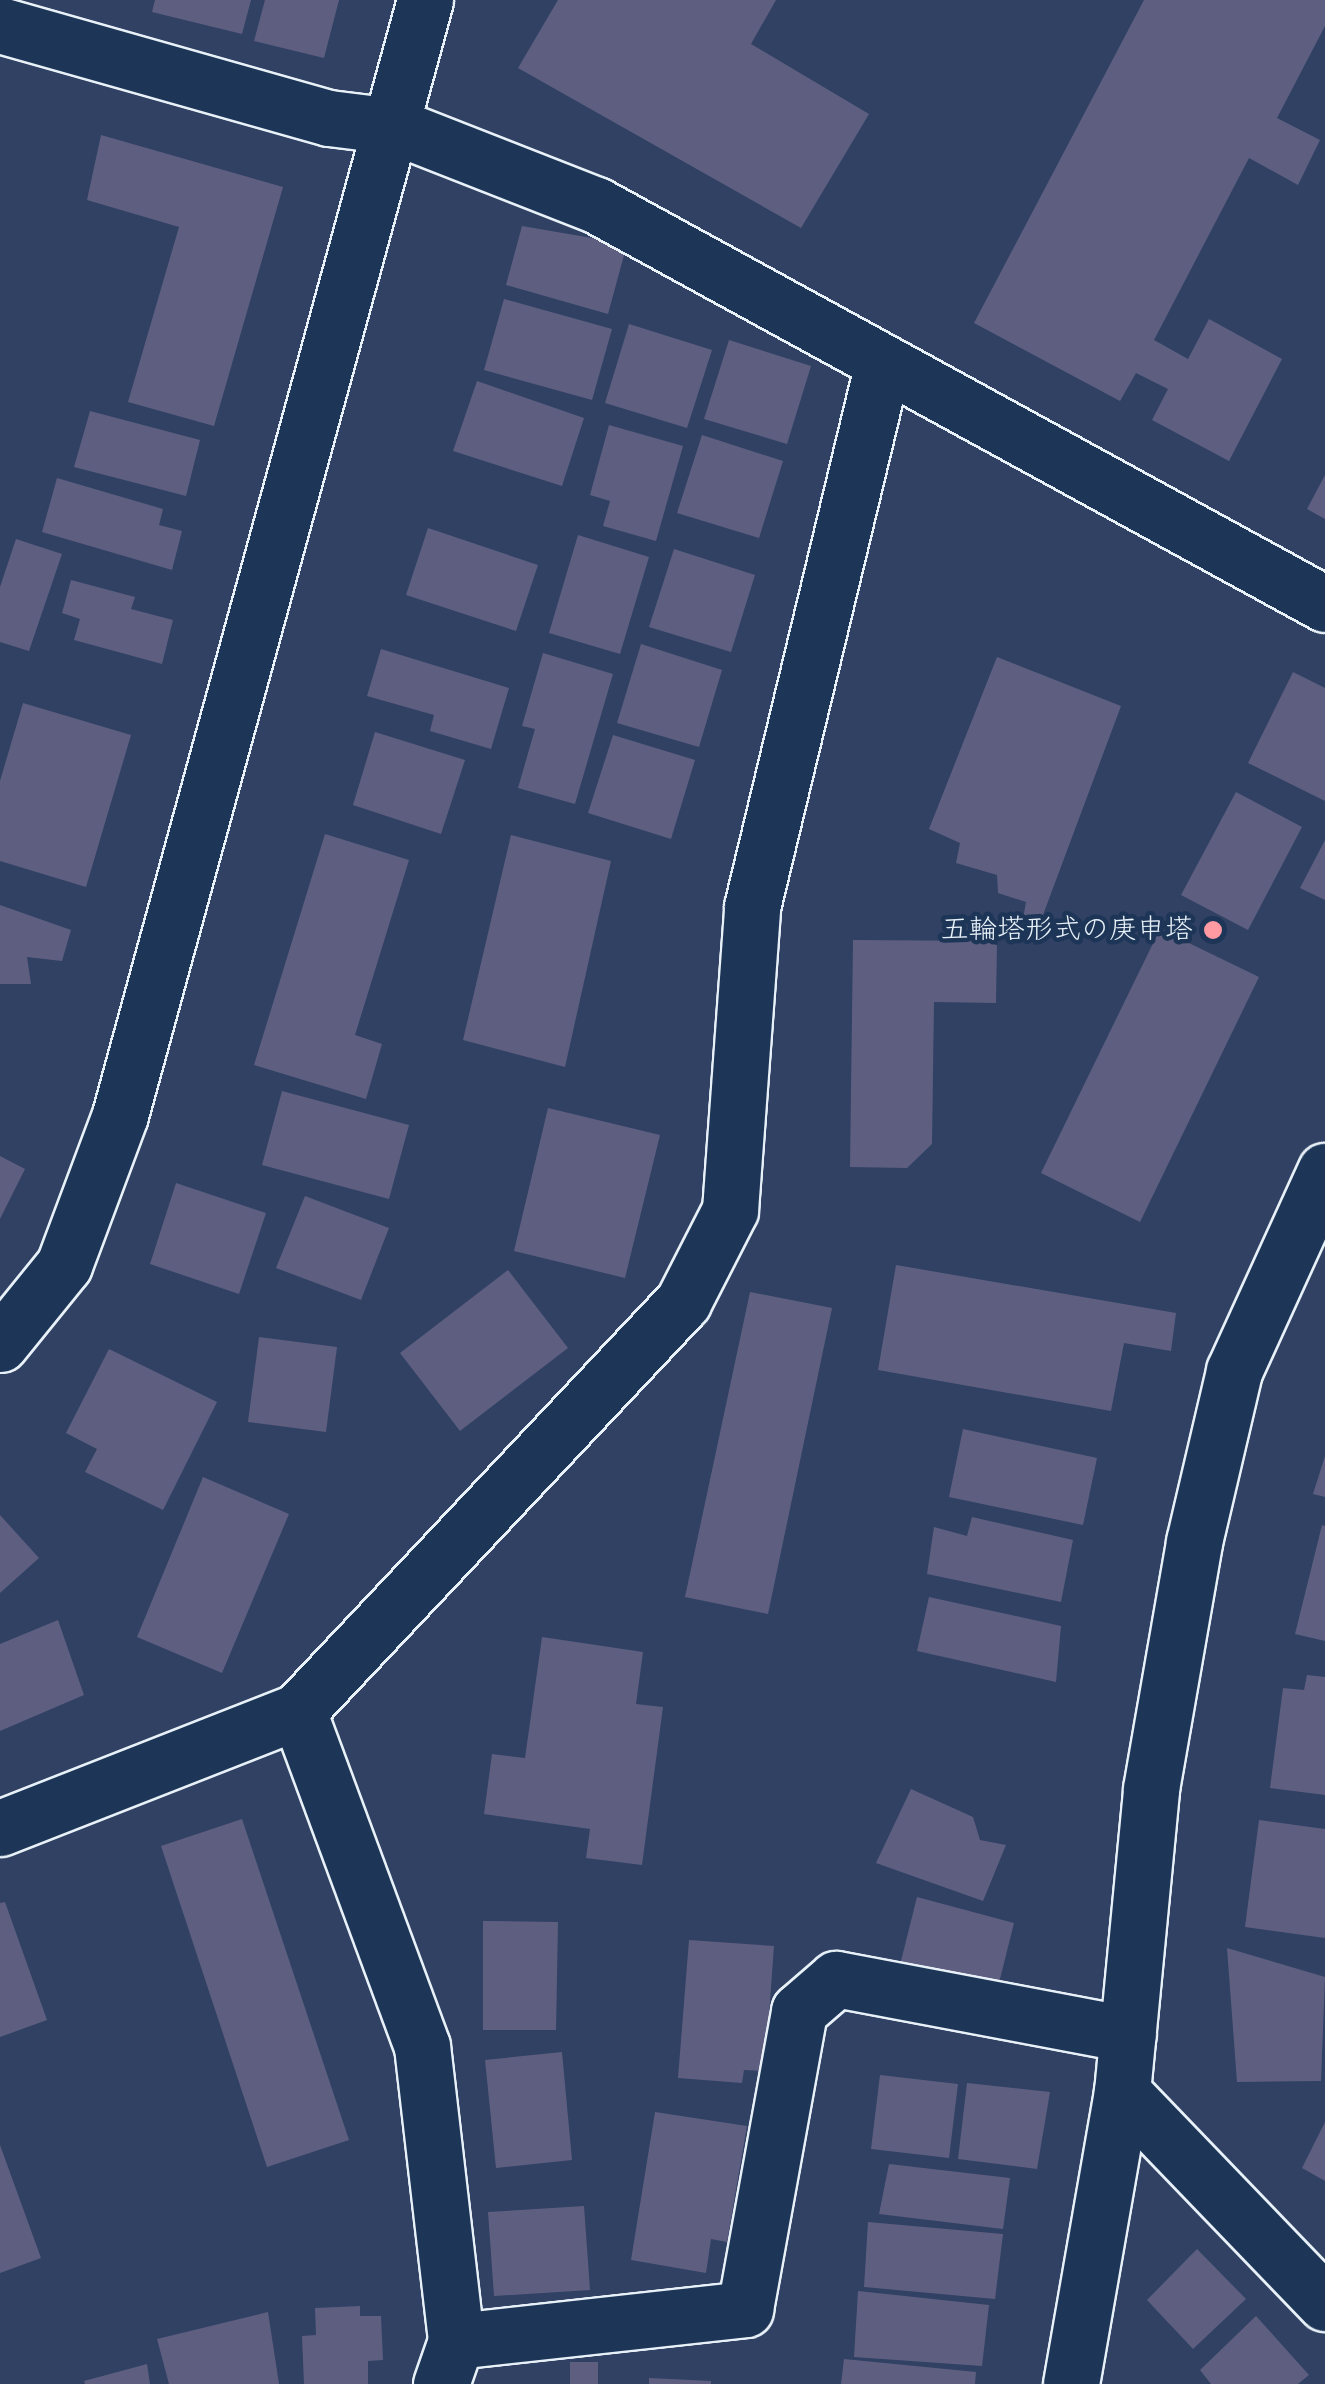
<!DOCTYPE html>
<html>
<head>
<meta charset="utf-8">
<style>
	body { margin:0 }
	#map { position:relative; width:1325px; height:2384px; overflow:hidden; background:#304163; font-family:Pangolin,"Klee One",sans-serif }
	div>[style] { position:absolute }
	.building>* { inset:0; background:#5e5f80 }
	.roads { filter:drop-shadow(2px 0 #e8f1f8) drop-shadow(-2px 0 #e8f1f8) drop-shadow(0 2px #e8f1f8) drop-shadow(0 -2px #e8f1f8) }
	.street>* { height:55px; margin:-27.5px; padding:0 27.5px; transform-origin:27.5px; border-radius:27.5px; background:#1d3557 }
	.secondary>* { height:55px; margin:-27.5px; padding:0 27.5px; transform-origin:27.5px; border-radius:27.5px; background:#1d3557 }
	.dots>* { width:28px; height:28px; translate:-50% -50%; box-sizing:border-box; border:5px solid #1d3557; border-radius:50% }
	span { translate:-50% -50%; white-space:nowrap; text-align:center; line-height:1.15; -webkit-text-stroke:9px #1d3557; paint-order:stroke }
	.poi-label { font-size:28px; color:#e8f1f8 }
	.right { translate:-100% -50%; text-align:right }
</style>
</head>
<body>
<div id="map">
	<div class="building">
		<div style="clip-path:polygon(155px 0,251px 0,242px 34px,152px 12px)"></div>
		<div style="clip-path:polygon(265px 0,339px 0,324px 58px,254px 41px)"></div>
		<div style="clip-path:polygon(558px 0,776px 0,751px 44px,869px 114px,801px 228px,518px 68px)"></div>
		<div style="clip-path:polygon(1144px 0,1325px 0,1325px 26px,1277px 118px,1320px 140px,1298px 185px,1249px 158px,1154px 340px,1188px 359px,1209px 319px,1282px 359px,1229px 461px,1152px 420px,1168px 389px,1136px 373px,1120px 401px,974px 323px)"></div>
		<div style="clip-path:polygon(101px 135px,283px 187px,214px 426px,128px 402px,179px 227px,87px 200px)"></div>
		<div style="clip-path:polygon(522px 226px,627px 244px,608px 314px,506px 285px)"></div>
		<div style="clip-path:polygon(504px 299px,612px 329px,592px 400px,484px 370px)"></div>
		<div style="clip-path:polygon(629px 324px,712px 350px,687px 428px,605px 403px)"></div>
		<div style="clip-path:polygon(729px 340px,811px 366px,787px 444px,704px 419px)"></div>
		<div style="clip-path:polygon(477px 381px,584px 418px,562px 486px,453px 451px)"></div>
		<div style="clip-path:polygon(90px 411px,200px 440px,186px 496px,74px 467px)"></div>
		<div style="clip-path:polygon(609px 425px,683px 446px,656px 541px,603px 526px,610px 501px,590px 495px)"></div>
		<div style="clip-path:polygon(702px 435px,783px 461px,759px 538px,677px 513px)"></div>
		<div style="clip-path:polygon(1325px 475px,1325px 519px,1307px 509px)"></div>
		<div style="clip-path:polygon(57px 478px,163px 509px,159px 525px,182px 531px,172px 570px,42px 532px)"></div>
		<div style="clip-path:polygon(428px 528px,538px 565px,516px 631px,406px 595px)"></div>
		<div style="clip-path:polygon(578px 535px,649px 557px,620px 654px,549px 633px)"></div>
		<div style="clip-path:polygon(16px 539px,62px 554px,29px 651px,0 642px,0 587px)"></div>
		<div style="clip-path:polygon(674px 549px,755px 575px,731px 652px,649px 627px)"></div>
		<div style="clip-path:polygon(71px 580px,135px 597px,131px 609px,173px 620px,162px 664px,74px 640px,80px 619px,62px 613px)"></div>
		<div style="clip-path:polygon(641px 644px,722px 670px,699px 747px,617px 723px)"></div>
		<div style="clip-path:polygon(381px 649px,509px 688px,491px 749px,430px 731px,434px 715px,367px 696px)"></div>
		<div style="clip-path:polygon(543px 653px,613px 674px,575px 804px,518px 788px,535px 729px,522px 726px)"></div>
		<div style="clip-path:polygon(997px 657px,1121px 706px,1037px 931px,1021px 930px,1026px 902px,998px 893px,997px 875px,956px 863px,960px 843px,929px 829px)"></div>
		<div style="clip-path:polygon(1293px 672px,1325px 688px,1325px 801px,1248px 763px)"></div>
		<div style="clip-path:polygon(23px 703px,131px 735px,86px 887px,0 861px,0 781px)"></div>
		<div style="clip-path:polygon(375px 732px,465px 760px,441px 834px,353px 805px)"></div>
		<div style="clip-path:polygon(613px 735px,695px 760px,671px 839px,588px 813px)"></div>
		<div style="clip-path:polygon(1236px 792px,1302px 827px,1248px 930px,1181px 895px)"></div>
		<div style="clip-path:polygon(325px 834px,409px 860px,355px 1035px,382px 1044px,366px 1099px,254px 1065px)"></div>
		<div style="clip-path:polygon(511px 835px,611px 861px,565px 1067px,463px 1040px)"></div>
		<div style="clip-path:polygon(1325px 840px,1325px 900px,1300px 888px)"></div>
		<div style="clip-path:polygon(0 905px,71px 930px,62px 961px,27px 957px,31px 984px,0 984px)"></div>
		<div style="clip-path:polygon(1160px 929px,1259px 977px,1140px 1222px,1041px 1173px)"></div>
		<div style="clip-path:polygon(853px 940px,997px 941px,996px 1003px,934px 1002px,932px 1144px,907px 1168px,850px 1167px)"></div>
		<div style="clip-path:polygon(282px 1091px,409px 1125px,389px 1199px,262px 1165px)"></div>
		<div style="clip-path:polygon(548px 1108px,660px 1135px,625px 1278px,514px 1251px)"></div>
		<div style="clip-path:polygon(0 1156px,25px 1169px,0 1219px)"></div>
		<div style="clip-path:polygon(176px 1183px,266px 1213px,239px 1294px,150px 1264px)"></div>
		<div style="clip-path:polygon(305px 1196px,389px 1228px,361px 1300px,276px 1268px)"></div>
		<div style="clip-path:polygon(896px 1265px,1176px 1313px,1171px 1351px,1124px 1343px,1111px 1411px,878px 1370px)"></div>
		<div style="clip-path:polygon(508px 1270px,568px 1348px,460px 1431px,400px 1353px)"></div>
		<div style="clip-path:polygon(750px 1292px,832px 1308px,768px 1614px,685px 1597px)"></div>
		<div style="clip-path:polygon(259px 1337px,337px 1347px,326px 1432px,248px 1422px)"></div>
		<div style="clip-path:polygon(109px 1349px,217px 1402px,163px 1510px,85px 1472px,97px 1449px,66px 1433px)"></div>
		<div style="clip-path:polygon(963px 1429px,1097px 1458px,1083px 1525px,949px 1497px)"></div>
		<div style="clip-path:polygon(1325px 1456px,1325px 1497px,1313px 1494px)"></div>
		<div style="clip-path:polygon(203px 1477px,289px 1514px,222px 1673px,137px 1637px)"></div>
		<div style="clip-path:polygon(0 1515px,39px 1558px,0 1593px)"></div>
		<div style="clip-path:polygon(972px 1517px,1073px 1540px,1061px 1602px,927px 1574px,934px 1527px,967px 1536px)"></div>
		<div style="clip-path:polygon(1322px 1525px,1325px 1526px,1325px 1641px,1295px 1634px)"></div>
		<div style="clip-path:polygon(929px 1597px,1061px 1626px,1056px 1682px,917px 1651px)"></div>
		<div style="clip-path:polygon(58px 1620px,84px 1695px,0 1731px,0 1644px)"></div>
		<div style="clip-path:polygon(542px 1637px,643px 1652px,636px 1704px,663px 1707px,642px 1865px,586px 1858px,590px 1829px,484px 1814px,492px 1754px,525px 1758px)"></div>
		<div style="clip-path:polygon(1307px 1675px,1325px 1677px,1325px 1795px,1270px 1788px,1283px 1688px,1304px 1690px)"></div>
		<div style="clip-path:polygon(911px 1789px,973px 1817px,980px 1840px,1006px 1845px,983px 1901px,876px 1863px)"></div>
		<div style="clip-path:polygon(242px 1819px,349px 2140px,267px 2167px,161px 1846px)"></div>
		<div style="clip-path:polygon(1259px 1820px,1325px 1829px,1325px 1938px,1245px 1927px)"></div>
		<div style="clip-path:polygon(917px 1897px,1014px 1923px,997px 1991px,900px 1965px)"></div>
		<div style="clip-path:polygon(5px 1902px,47px 2020px,0 2037px,0 1903px)"></div>
		<div style="clip-path:polygon(483px 1921px,558px 1922px,556px 2030px,483px 2030px)"></div>
		<div style="clip-path:polygon(689px 1940px,774px 1946px,765px 2071px,744px 2070px,742px 2083px,678px 2078px)"></div>
		<div style="clip-path:polygon(1227px 1948px,1325px 1977px,1321px 2081px,1237px 2082px)"></div>
		<div style="clip-path:polygon(562px 2052px,572px 2160px,496px 2168px,485px 2060px)"></div>
		<div style="clip-path:polygon(880px 2075px,958px 2084px,949px 2158px,871px 2149px)"></div>
		<div style="clip-path:polygon(967px 2083px,1050px 2092px,1037px 2169px,958px 2159px)"></div>
		<div style="clip-path:polygon(655px 2112px,747px 2126px,727px 2242px,711px 2239px,706px 2273px,631px 2260px)"></div>
		<div style="clip-path:polygon(1325px 2122px,1325px 2181px,1302px 2168px)"></div>
		<div style="clip-path:polygon(0 2145px,41px 2258px,0 2273px)"></div>
		<div style="clip-path:polygon(889px 2164px,1010px 2178px,1003px 2229px,879px 2214px)"></div>
		<div style="clip-path:polygon(584px 2206px,590px 2290px,494px 2296px,488px 2212px)"></div>
		<div style="clip-path:polygon(868px 2222px,1003px 2234px,995px 2299px,864px 2287px)"></div>
		<div style="clip-path:polygon(1197px 2249px,1246px 2299px,1193px 2349px,1147px 2300px)"></div>
		<div style="clip-path:polygon(858px 2291px,989px 2305px,982px 2366px,854px 2357px)"></div>
		<div style="clip-path:polygon(360px 2306px,360px 2316px,381px 2316px,383px 2360px,368px 2361px,368px 2384px,304px 2384px,302px 2336px,316px 2335px,315px 2308px)"></div>
		<div style="clip-path:polygon(268px 2312px,279px 2384px,169px 2384px,157px 2339px)"></div>
		<div style="clip-path:polygon(1256px 2316px,1309px 2375px,1298px 2384px,1211px 2384px,1200px 2370px)"></div>
		<div style="clip-path:polygon(844px 2359px,976px 2372px,975px 2384px,841px 2384px)"></div>
		<div style="clip-path:polygon(570px 2362px,598px 2362px,598px 2384px,570px 2384px)"></div>
		<div style="clip-path:polygon(147px 2364px,150px 2384px,85px 2384px,84px 2381px)"></div>
		<div style="clip-path:polygon(649px 2378px,711px 2381px,711px 2384px,649px 2384px)"></div>
	</div>
	<div class="roads">
		<div class="street">
			<div style="left:0;top:25px;width:342px;rotate:15.8deg"></div>
			<div style="left:329px;top:118px;width:65px;rotate:7deg"></div>
			<div style="left:394px;top:126px;width:217px;rotate:21.4deg"></div>
			<div style="left:596px;top:205px;width:831px;rotate:28.69deg"></div>
			<div style="left:298px;top:1711px;width:357px;rotate:69.7deg"></div>
			<div style="left:422px;top:2046px;width:297px;rotate:83.4deg"></div>
			<div style="left:456px;top:2341px;width:46px;rotate:109.2deg"></div>
			<div style="left:0;top:1828px;width:320px;rotate:-21.4deg"></div>
			<div style="left:298px;top:1711px;width:562px;rotate:-46.73deg"></div>
			<div style="left:683px;top:1302px;width:103px;rotate:-62.9deg"></div>
			<div style="left:730px;top:1210px;width:304px;rotate:-85.8deg"></div>
			<div style="left:752px;top:907px;width:560px;rotate:-76.46deg"></div>
			<div style="left:1122px;top:2092px;width:293px;rotate:46.1deg"></div>
			<div style="left:456px;top:2341px;width:291px;rotate:-6.3deg"></div>
			<div style="left:745px;top:2309px;width:303px;rotate:-79.7deg"></div>
			<div style="left:799px;top:2011px;width:49px;rotate:-40.9deg"></div>
			<div style="left:836px;top:1979px;width:297px;rotate:10.7deg"></div>
		</div>
		<div class="secondary">
			<div style="left:0;top:1344px;width:102px;rotate:-51deg"></div>
			<div style="left:64px;top:1265px;width:160px;rotate:-69.5deg"></div>
			<div style="left:120px;top:1115px;width:1156px;rotate:-74.7deg"></div>
			<div style="left:1071px;top:2384px;width:296px;rotate:-80.1deg"></div>
			<div style="left:1122px;top:2092px;width:304px;rotate:-84.5deg"></div>
			<div style="left:1151px;top:1789px;width:251px;rotate:-80.1deg"></div>
			<div style="left:1194px;top:1542px;width:176px;rotate:-76.8deg"></div>
			<div style="left:1234px;top:1371px;width:220px;rotate:-65.5deg"></div>
		</div>
	</div>
	<div class="dots">
		<div style="left:1213px;top:930px;background:#ff9aa2"></div>
	</div>
	<div class="poi-label">
		<span class="right" style="left:1193px;top:930px">五輪塔形式の庚申塔</span>
	</div>
</div>
</body>
</html>
